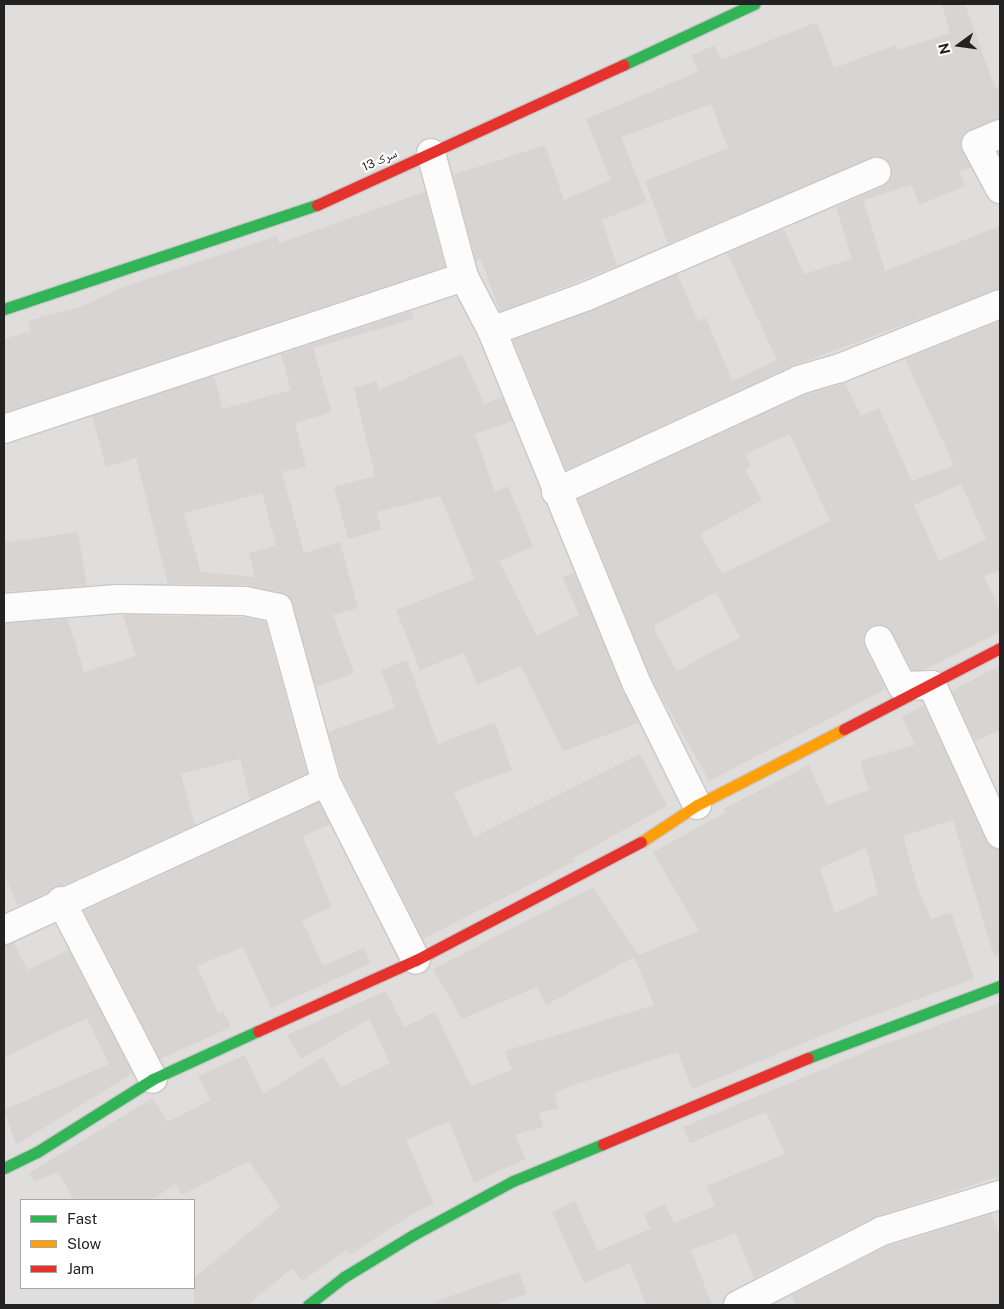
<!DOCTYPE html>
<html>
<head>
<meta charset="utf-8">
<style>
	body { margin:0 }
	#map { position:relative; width:1004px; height:1309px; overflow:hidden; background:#f0eeeb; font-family:"Public Sans","Noto Naskh Arabic",sans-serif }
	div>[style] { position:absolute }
	.residential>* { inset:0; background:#dfdedc }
	.building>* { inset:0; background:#d7d4d2 }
	.roads { filter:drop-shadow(1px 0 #c9c8c7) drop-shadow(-1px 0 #c9c8c7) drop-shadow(0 1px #c9c8c7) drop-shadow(0 -1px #c9c8c7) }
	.street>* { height:28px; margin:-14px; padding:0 14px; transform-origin:14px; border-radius:14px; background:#fdfcfc }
	.fast>* { height:11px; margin:-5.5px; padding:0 5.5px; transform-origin:5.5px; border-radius:5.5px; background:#30b455 }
	.slow>* { height:11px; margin:-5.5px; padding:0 5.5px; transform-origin:5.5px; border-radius:5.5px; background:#ff9f0a }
	.jam>* { height:11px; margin:-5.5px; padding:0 5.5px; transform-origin:5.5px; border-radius:5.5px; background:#e5322d }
	span { translate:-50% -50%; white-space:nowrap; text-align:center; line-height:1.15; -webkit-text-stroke:4px #fff; paint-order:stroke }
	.street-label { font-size:12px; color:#222 }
	.frame { position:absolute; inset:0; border:5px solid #222; pointer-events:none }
	.legend { position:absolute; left:20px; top:1199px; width:175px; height:90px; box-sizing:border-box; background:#fff; border:1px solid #a7a7a7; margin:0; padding:6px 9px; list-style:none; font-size:15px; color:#222 }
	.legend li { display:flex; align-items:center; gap:10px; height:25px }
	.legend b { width:25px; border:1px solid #a7a7a7 }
	.north { position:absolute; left:934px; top:20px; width:50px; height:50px; -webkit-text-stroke:4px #fff; paint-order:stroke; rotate:256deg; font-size:14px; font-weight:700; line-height:20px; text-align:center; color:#222 }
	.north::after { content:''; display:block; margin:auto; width:18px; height:22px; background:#222; clip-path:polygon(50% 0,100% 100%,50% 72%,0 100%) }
</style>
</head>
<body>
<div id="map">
	<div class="residential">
		<div style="clip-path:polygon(evenodd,4px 4px,1000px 4px,1000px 1305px,4px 1305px,4px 4px,21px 1200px,194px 1200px,194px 1288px,21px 1288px,21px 1200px)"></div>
	</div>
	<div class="building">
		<div style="clip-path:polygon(942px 4px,965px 4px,995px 88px,1000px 86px,1000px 119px,963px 135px,962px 151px,971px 168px,959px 171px,965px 186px,919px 205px,912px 185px,863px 200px,885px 271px,1000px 226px,1000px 289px,792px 366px,566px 470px,513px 340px,677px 274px,698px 321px,706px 318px,732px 381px,777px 360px,727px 253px,784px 229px,804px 274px,852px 259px,836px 207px,884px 186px,890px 181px,892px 166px,886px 159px,871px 158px,668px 244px,645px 181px,728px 148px,711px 104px,621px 137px,647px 202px,602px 220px,617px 266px,500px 312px,481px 259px,476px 261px,453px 175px,545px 145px,564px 200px,611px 180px,586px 119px,698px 72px,691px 55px,715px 45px,721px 60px,817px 22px,834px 68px,896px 45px,898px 50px,950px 33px)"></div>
		<div style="clip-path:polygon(425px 192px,445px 267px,4px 413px,4px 339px,31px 331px,28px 321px,80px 307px,126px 286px,277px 236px,279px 243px)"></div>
		<div style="clip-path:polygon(evenodd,411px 311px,414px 319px,313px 348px,332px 412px,295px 423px,306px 466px,282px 472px,304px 553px,340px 542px,358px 608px,333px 615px,354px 673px,316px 687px,288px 596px,245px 585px,168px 584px,136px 458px,106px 467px,92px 416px,214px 376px,223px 409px,291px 390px,281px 354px,411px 311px,262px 493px,276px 545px,249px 553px,255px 577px,201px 572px,184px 513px,262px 493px)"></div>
		<div style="clip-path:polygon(evenodd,1000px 321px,1000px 571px,984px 576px,1000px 610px,1000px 632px,924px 670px,912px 670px,888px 627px,872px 626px,866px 632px,865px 647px,886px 689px,709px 781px,651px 678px,578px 499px,804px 395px,845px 383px,861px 416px,879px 408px,912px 481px,954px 465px,905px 359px,1000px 321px,790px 434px,830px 521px,722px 574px,700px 534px,762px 500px,745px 469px,751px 465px,745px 454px,790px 434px,1000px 321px,961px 484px,986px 539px,939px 561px,914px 505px,961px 484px,1000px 321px,716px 592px,740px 637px,677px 671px,655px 631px,655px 625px,716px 592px)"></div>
		<div style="clip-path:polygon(462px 354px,484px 404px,502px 397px,512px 421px,475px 434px,495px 492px,508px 486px,533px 547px,499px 561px,537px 636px,579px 615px,563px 577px,574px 573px,639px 723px,563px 751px,521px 666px,477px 685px,464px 653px,420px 670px,396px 610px,475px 579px,440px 496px,377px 512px,381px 530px,348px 539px,334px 487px,375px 476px,354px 388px,377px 381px,379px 390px)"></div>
		<div style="clip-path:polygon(78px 532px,87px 586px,4px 592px,4px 543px)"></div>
		<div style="clip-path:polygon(123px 615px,243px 617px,265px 621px,307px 773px,250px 800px,240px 759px,181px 774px,195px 825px,18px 906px,4px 874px,4px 623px,68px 619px,84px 672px,136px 656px)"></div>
		<div style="clip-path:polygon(407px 660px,438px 744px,495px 722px,512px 770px,454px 792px,474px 837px,640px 754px,667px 806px,573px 858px,575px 861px,423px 939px,341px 776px,328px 732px,395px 708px,381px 670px)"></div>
		<div style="clip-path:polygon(1000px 665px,1000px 730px,975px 741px,952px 691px)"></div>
		<div style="clip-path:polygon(evenodd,924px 705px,986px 840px,1000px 849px,1000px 955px,994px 956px,953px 820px,903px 836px,917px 886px,931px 919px,951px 912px,974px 979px,860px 1020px,692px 1089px,678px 1052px,570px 1086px,554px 1094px,558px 1108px,539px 1113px,544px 1127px,515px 1135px,525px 1159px,474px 1183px,449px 1121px,406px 1140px,434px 1204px,412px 1214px,350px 1255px,347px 1250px,302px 1281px,292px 1268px,248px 1305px,194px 1305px,194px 1278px,280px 1207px,249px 1161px,182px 1195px,176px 1184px,151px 1200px,74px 1200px,58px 1172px,34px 1182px,29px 1173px,153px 1098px,167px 1122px,211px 1100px,198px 1076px,245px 1055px,263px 1094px,323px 1057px,341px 1087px,390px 1063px,369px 1019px,301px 1059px,287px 1035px,386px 991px,404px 1027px,435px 1012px,471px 1086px,512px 1070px,505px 1051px,654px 1005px,634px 957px,546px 1005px,537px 987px,462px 1019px,433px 969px,593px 887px,639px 955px,699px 931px,653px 852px,726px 812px,724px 809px,809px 765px,827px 805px,869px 790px,860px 761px,915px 745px,902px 717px,924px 705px,866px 848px,878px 894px,835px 913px,820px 868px,866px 848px)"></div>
		<div style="clip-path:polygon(319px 802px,330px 824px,303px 837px,332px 907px,302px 920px,323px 966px,364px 948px,371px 963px,271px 1008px,243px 947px,197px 966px,218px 1013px,223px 1011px,231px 1027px,160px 1059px,84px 911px)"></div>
		<div style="clip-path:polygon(14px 942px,27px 970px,69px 950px,133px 1073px,16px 1145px,4px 1110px,109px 1064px,87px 1018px,4px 1057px,4px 945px)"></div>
		<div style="clip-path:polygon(1000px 1003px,1000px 1176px,875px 1217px,754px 1278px,736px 1233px,691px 1250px,712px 1305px,646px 1305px,630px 1263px,584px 1283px,552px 1212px,575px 1201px,598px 1251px,650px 1229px,644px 1214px,665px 1204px,674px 1223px,715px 1206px,707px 1186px,785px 1154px,766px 1112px,690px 1143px,683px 1127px,872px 1049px)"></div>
		<div style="clip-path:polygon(991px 1214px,1000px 1235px,1000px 1305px,796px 1305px,792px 1295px,888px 1246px)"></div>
		<div style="clip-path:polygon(519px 1272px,527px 1294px,495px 1305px,434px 1305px,434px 1302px)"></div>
	</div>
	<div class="roads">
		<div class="street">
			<div style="left:1000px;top:134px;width:26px;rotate:157deg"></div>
			<div style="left:976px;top:144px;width:51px;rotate:61.9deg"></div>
			<div style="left:431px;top:153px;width:128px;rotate:75.1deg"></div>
			<div style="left:464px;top:277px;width:61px;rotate:62.6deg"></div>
			<div style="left:492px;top:331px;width:382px;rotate:67.7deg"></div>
			<div style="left:637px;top:684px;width:135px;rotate:63.6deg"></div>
			<div style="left:492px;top:331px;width:101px;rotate:-20.2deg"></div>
			<div style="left:587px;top:296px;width:315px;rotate:-23.2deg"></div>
			<div style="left:4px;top:429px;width:484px;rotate:-18.3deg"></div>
			<div style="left:556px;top:492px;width:268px;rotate:-24.7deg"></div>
			<div style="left:799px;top:380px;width:43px;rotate:-16.3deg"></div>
			<div style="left:840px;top:368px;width:172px;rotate:-21.8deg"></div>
			<div style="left:4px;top:608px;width:114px;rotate:-4.5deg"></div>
			<div style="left:118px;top:599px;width:127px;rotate:0.9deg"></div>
			<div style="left:245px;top:601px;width:34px;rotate:12deg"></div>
			<div style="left:278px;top:608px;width:180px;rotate:74.6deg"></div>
			<div style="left:326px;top:782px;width:199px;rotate:63.2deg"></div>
			<div style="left:879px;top:640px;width:51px;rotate:63.4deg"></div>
			<div style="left:902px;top:686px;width:30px;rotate:-2deg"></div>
			<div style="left:932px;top:685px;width:164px;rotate:65.5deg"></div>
			<div style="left:61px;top:901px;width:200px;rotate:62.7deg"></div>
			<div style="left:4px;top:930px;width:354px;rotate:-24.7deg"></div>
			<div style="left:738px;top:1305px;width:162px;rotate:-27.2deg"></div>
			<div style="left:882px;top:1231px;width:123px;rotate:-17deg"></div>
		</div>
		<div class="fast">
			<div style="left:623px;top:65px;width:145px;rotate:-25deg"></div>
			<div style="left:4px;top:309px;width:330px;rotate:-18.4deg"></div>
			<div style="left:808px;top:1058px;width:205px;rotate:-20.6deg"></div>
			<div style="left:4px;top:1168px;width:37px;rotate:-26deg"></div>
			<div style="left:37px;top:1152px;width:137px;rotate:-32.2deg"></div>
			<div style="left:153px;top:1079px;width:115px;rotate:-24.6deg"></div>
			<div style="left:308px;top:1305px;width:46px;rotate:-37.9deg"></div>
			<div style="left:344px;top:1277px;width:81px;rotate:-31.3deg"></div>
			<div style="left:413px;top:1235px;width:114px;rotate:-28.4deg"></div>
			<div style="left:513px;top:1181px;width:97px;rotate:-22.3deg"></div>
		</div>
		<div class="slow">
			<div style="left:641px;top:842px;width:67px;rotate:-33.5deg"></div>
			<div style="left:697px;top:805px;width:165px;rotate:-27.3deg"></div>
		</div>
		<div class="jam">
			<div style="left:317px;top:205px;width:337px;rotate:-24.6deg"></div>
			<div style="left:844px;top:729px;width:176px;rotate:-27.4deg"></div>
			<div style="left:258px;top:1031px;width:173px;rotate:-24.2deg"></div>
			<div style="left:416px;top:960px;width:254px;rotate:-27.7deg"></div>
			<div style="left:603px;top:1144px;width:222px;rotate:-22.8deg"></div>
		</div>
	</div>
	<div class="street-label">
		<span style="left:380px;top:161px;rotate:-24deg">سرک 13</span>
	</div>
	<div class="frame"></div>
	<ul class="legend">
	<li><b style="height:6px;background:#30b455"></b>Fast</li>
	<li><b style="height:6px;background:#ff9f0a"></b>Slow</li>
	<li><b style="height:6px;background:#e5322d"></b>Jam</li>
	</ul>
	<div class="north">N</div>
</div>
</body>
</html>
